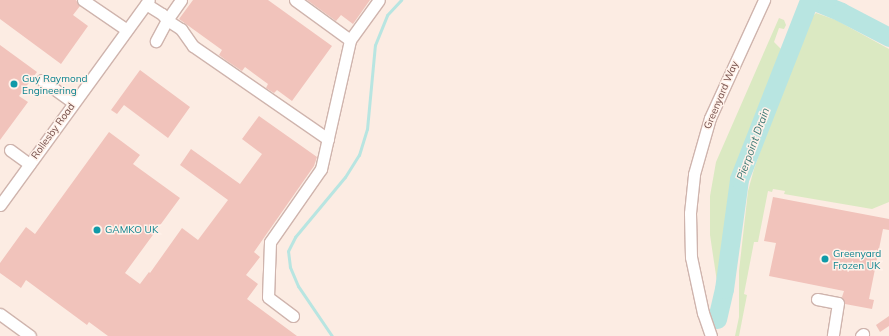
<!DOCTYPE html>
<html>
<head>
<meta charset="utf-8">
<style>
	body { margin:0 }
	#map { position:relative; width:889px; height:336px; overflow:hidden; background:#fcece3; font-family:Mulish,sans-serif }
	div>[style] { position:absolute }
	.green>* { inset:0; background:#dbe9c2 }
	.stream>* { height:3px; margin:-1.5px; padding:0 1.5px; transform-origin:1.5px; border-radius:1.5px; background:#b8e5e1 }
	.river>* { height:19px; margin:-9.5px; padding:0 9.5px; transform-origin:9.5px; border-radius:9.5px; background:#b8e5e1 }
	.building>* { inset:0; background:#f1c3bb }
	.roads { filter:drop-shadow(1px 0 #cfb4ad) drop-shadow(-1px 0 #cfb4ad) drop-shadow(0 1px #cfb4ad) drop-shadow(0 -1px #cfb4ad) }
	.minor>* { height:11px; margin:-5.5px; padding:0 5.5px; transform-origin:5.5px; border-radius:5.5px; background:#fff }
	.dots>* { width:11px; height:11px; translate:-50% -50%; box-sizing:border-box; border:2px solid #fff1e9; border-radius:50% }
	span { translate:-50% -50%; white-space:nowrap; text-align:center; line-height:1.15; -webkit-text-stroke:3px #fff1e9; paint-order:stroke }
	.culture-label { font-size:10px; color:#0d838f }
	.left { translate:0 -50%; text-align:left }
	.street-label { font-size:10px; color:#744e49 }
	.water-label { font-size:11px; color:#3d7975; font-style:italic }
</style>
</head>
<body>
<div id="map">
	<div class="green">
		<div style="clip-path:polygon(816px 13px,836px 20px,889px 49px,889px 202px,872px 209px,784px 194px,785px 191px,773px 189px,772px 192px,768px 191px,758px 242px,754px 242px,744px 294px,747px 295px,739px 336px,735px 336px,739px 317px,739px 271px,748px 191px,754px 169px,800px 40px,812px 17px)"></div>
		<div style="clip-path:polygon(779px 18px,784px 20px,786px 25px,784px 29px,779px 28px,774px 42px,781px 49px,767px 90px,740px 157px,729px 195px,720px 281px,717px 282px,710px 235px,710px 196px,716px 162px)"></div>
	</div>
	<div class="stream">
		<div style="left:332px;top:336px;width:60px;rotate:-124.2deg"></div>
		<div style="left:298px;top:286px;width:21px;rotate:-113deg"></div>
		<div style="left:290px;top:267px;width:16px;rotate:-97deg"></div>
		<div style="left:288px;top:251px;width:16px;rotate:-63deg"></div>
		<div style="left:295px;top:237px;width:78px;rotate:-50.2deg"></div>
		<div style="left:345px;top:177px;width:26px;rotate:-58deg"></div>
		<div style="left:359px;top:155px;width:27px;rotate:-73deg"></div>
		<div style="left:367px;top:129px;width:84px;rotate:-84.6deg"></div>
		<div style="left:375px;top:45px;width:32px;rotate:-68deg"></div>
		<div style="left:387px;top:15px;width:21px;rotate:-47deg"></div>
	</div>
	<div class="river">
		<div style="left:812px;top:0;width:31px;rotate:22deg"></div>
		<div style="left:841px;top:12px;width:54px;rotate:27.5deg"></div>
		<div style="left:717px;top:319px;width:31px;rotate:-77deg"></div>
		<div style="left:724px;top:289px;width:111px;rotate:-82.2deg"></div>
		<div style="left:739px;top:179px;width:192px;rotate:-68.6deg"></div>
	</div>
	<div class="building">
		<div style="clip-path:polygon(0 0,76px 0,80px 6px,73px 15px,88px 26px,61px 64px,0 19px)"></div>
		<div style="clip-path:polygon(193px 0,268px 0,332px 46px,292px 101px,277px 90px,274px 93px,266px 88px,268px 84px,245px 67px,242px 71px,227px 61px,219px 55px,222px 50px,179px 19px)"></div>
		<div style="clip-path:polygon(307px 0,370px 0,353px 24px,341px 15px,336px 21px)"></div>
		<div style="clip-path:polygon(0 45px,37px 72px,19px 96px,28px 102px,0 140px)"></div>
		<div style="clip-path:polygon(140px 70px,190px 107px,168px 138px,124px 105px,117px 114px,111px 110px)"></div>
		<div style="clip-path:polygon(259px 116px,317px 157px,314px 166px,254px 252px,260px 257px,246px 275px,258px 284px,247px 299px,297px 336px,108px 336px,89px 322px,87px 325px,26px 280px,21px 288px,0 273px,0 263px,26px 227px,35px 234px,109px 132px,140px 155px,133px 164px,180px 198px,125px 273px,140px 284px,149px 272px,150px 273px,182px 228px,198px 240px,228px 200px,180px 165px,191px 149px,240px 184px,262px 154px,242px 139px)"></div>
		<div style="clip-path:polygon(773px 197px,889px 219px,889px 230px,883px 229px,869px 299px,874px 300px,872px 309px,845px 304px,842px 297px,844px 291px,769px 276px,776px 243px,764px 241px)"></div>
		<div style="clip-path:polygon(889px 316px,889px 326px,880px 332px,876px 325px)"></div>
	</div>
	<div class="roads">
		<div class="minor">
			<div style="left:83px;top:0;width:53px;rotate:34.3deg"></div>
			<div style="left:181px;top:0;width:24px;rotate:125deg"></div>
			<div style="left:167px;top:20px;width:17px;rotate:33deg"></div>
			<div style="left:181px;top:29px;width:21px;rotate:55deg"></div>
			<div style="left:193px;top:46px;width:164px;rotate:34.6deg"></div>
			<div style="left:295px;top:0;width:68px;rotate:36deg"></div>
			<div style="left:146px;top:4px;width:19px;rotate:32deg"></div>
			<div style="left:162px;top:14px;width:8px;rotate:50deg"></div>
			<div style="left:167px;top:20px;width:24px;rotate:118deg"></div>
			<div style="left:42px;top:80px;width:39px;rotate:36deg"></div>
			<div style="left:10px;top:150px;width:24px;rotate:36deg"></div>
			<div style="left:0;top:205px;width:253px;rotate:-54deg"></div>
			<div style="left:817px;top:299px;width:21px;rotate:11deg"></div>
			<div style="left:838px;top:303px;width:33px;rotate:99deg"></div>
			<div style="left:0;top:314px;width:37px;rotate:36deg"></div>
			<div style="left:293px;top:316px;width:31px;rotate:-143deg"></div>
			<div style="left:268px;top:297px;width:55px;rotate:-87.9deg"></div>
			<div style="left:270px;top:242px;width:89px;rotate:-55.1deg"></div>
			<div style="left:321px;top:169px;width:132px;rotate:-77.3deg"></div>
			<div style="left:350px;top:40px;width:49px;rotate:-54.1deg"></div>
			<div style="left:711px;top:336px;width:24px;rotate:-109deg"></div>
			<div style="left:703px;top:313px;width:57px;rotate:-102.1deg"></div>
			<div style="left:691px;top:257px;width:44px;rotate:-91.3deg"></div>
			<div style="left:690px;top:213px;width:39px;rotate:-84deg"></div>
			<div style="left:694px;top:174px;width:58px;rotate:-74.1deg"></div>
			<div style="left:710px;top:118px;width:130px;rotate:-65.4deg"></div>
			<div style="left:861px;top:336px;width:3px;rotate:-45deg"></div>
		</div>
	</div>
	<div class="dots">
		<div style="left:14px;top:84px;background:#0f9aa8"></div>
		<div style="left:97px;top:230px;background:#0f9aa8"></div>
		<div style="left:825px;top:259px;background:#0f9aa8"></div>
	</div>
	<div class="culture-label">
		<span class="left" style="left:22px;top:84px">Guy Raymond<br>Engineering</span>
		<span class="left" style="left:105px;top:230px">GAMKO UK</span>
		<span class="left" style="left:833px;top:259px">Greenyard<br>Frozen UK</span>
	</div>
	<div class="street-label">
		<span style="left:721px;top:95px;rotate:-67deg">Greenyard Way</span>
		<span style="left:53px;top:131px;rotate:-54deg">Rollesby Road</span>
	</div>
	<div class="water-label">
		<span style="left:753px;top:144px;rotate:-70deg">Pierpoint Drain</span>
	</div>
</div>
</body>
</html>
